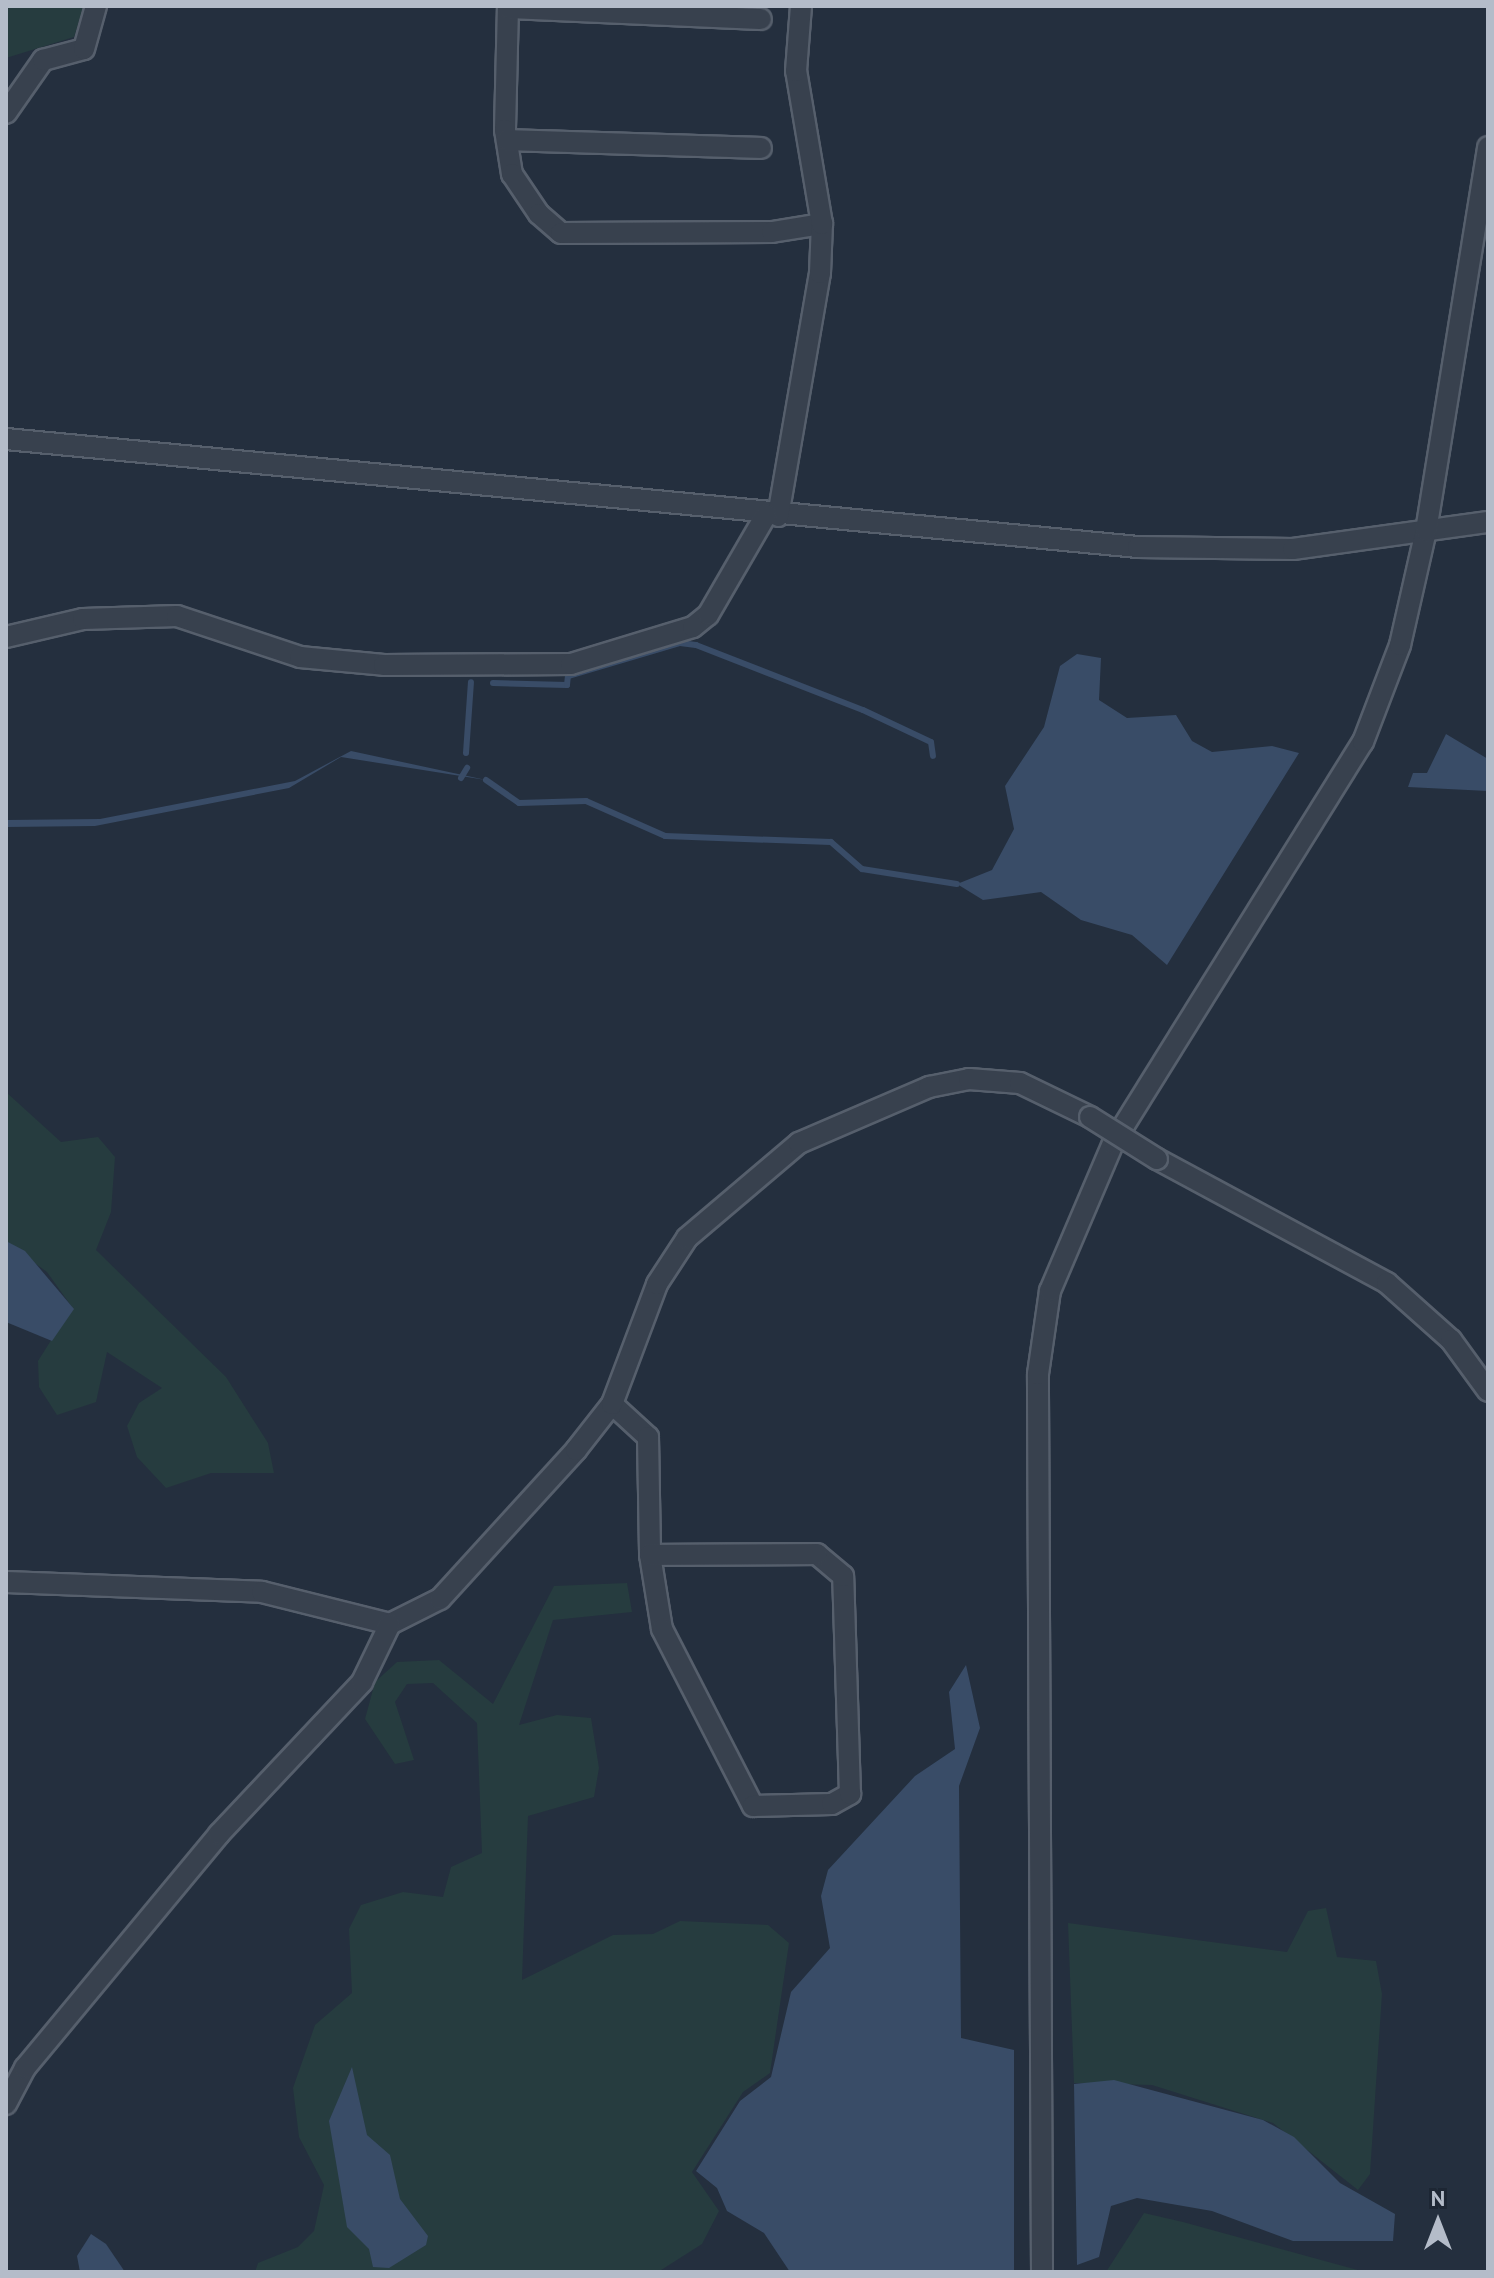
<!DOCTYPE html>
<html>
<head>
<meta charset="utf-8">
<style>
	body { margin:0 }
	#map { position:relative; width:1494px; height:2278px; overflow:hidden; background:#242f3e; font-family:"PT Sans",sans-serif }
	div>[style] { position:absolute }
	.green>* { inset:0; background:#263c3f }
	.water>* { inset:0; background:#394c67 }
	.stream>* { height:6px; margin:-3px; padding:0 3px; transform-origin:3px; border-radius:3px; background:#394c67 }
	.roads { filter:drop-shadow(2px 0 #565f6c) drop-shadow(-2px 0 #565f6c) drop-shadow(0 2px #565f6c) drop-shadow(0 -2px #565f6c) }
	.minor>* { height:20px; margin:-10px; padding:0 10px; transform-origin:10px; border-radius:10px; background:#38414e }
	.bridges { filter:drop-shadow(2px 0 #565f6c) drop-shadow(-2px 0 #565f6c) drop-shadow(0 2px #565f6c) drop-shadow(0 -2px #565f6c) }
	.minor-bridge>* { height:20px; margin:-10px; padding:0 10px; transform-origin:10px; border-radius:10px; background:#38414e }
	span { translate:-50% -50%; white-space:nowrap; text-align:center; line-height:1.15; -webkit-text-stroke:8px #1d2633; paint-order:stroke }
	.frame { position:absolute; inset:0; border:8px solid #b4bcc9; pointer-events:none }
	.north { position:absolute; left:1398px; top:2182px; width:80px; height:80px; -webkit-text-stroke:6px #1d2633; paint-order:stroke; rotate:0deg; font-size:22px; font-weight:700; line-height:32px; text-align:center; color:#b4bcc9 }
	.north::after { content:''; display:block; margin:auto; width:28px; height:36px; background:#b4bcc9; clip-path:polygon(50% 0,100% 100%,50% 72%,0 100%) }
</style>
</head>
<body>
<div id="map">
	<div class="green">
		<div style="clip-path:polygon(6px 6px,84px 6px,74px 37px,6px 58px)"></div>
		<div style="clip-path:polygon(6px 1092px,61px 1142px,98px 1137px,115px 1157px,111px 1212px,96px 1250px,226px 1377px,268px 1443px,274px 1473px,211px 1473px,166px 1488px,137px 1457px,127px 1426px,139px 1403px,162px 1388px,107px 1352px,96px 1402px,57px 1415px,39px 1387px,38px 1361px,72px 1307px,47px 1272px,6px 1242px)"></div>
		<div style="clip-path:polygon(627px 1583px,632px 1612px,553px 1620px,519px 1725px,557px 1715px,591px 1718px,599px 1768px,594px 1797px,528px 1816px,522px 1980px,613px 1935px,653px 1934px,680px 1921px,768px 1925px,789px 1943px,770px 2073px,743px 2092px,692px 2172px,719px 2211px,702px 2244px,658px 2272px,255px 2272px,258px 2263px,298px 2247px,314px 2231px,324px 2185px,299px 2137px,293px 2088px,315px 2025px,352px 1993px,349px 1929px,361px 1905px,403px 1892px,443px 1897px,451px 1867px,482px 1853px,477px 1723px,433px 1683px,407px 1684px,395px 1702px,414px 1760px,395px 1764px,365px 1719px,375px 1682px,397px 1662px,439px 1660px,493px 1704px,554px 1586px)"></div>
		<div style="clip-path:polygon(1326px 1908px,1337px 1957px,1376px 1961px,1382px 1994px,1370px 2174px,1358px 2190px,1273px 2123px,1152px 2085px,1074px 2083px,1068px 1923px,1287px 1952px,1308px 1911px)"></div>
		<div style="clip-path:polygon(1144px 2213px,1183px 2222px,1365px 2272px,1106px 2272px)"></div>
	</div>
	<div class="water">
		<div style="clip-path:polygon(1077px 654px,1101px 658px,1099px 700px,1127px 718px,1176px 715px,1192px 741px,1212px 752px,1272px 746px,1299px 753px,1167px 965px,1132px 935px,1081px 920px,1041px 892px,983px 900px,957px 884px,992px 870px,1014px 829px,1005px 786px,1044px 727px,1060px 666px)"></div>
		<div style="clip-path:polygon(1446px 734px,1488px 759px,1488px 791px,1408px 787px,1413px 773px,1427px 773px)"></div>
		<div style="clip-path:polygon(351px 751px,486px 780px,341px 757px,289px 788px,95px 826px,6px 827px,6px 820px,100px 819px,295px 781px)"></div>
		<div style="clip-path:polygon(6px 1241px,25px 1251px,74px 1309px,52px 1341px,6px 1322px)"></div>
		<div style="clip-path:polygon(966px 1665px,980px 1728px,959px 1786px,961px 2038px,1014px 2050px,1014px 2272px,790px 2272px,764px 2233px,727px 2211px,717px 2188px,696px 2171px,740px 2101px,771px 2077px,791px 1992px,830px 1948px,821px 1896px,828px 1870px,915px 1776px,955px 1749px,949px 1692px)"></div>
		<div style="clip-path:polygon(352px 2067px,367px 2135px,390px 2155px,400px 2199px,428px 2236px,426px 2245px,389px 2268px,373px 2267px,369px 2249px,347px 2227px,329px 2121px)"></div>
		<div style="clip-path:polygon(1114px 2080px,1263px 2120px,1294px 2137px,1340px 2183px,1395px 2214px,1393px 2241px,1293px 2241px,1212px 2211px,1137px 2198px,1111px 2206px,1099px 2257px,1077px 2265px,1074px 2084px)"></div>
		<div style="clip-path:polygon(91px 2234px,106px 2244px,125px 2272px,80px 2272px,77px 2256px)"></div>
	</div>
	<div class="stream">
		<div style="left:493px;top:683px;width:74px;rotate:1.5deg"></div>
		<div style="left:567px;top:685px;width:9px;rotate:-84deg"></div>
		<div style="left:568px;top:676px;width:117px;rotate:-16.4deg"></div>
		<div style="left:680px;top:643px;width:16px;rotate:7deg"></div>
		<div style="left:696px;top:645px;width:179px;rotate:21.3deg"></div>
		<div style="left:863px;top:710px;width:75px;rotate:25.2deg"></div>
		<div style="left:931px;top:742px;width:14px;rotate:82deg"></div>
		<div style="left:466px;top:753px;width:71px;rotate:-86deg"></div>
		<div style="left:461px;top:778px;width:12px;rotate:-59deg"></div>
		<div style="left:486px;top:780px;width:40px;rotate:34.9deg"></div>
		<div style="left:519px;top:803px;width:67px;rotate:-1.7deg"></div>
		<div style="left:586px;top:801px;width:86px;rotate:23.9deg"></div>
		<div style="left:665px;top:836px;width:166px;rotate:2.1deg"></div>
		<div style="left:831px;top:842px;width:41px;rotate:41.1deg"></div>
		<div style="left:862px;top:869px;width:96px;rotate:9deg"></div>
	</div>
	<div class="roads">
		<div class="minor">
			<div style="left:508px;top:6px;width:124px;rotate:91.4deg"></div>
			<div style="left:505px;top:130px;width:45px;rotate:81deg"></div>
			<div style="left:512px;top:174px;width:48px;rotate:56deg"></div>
			<div style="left:539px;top:214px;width:29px;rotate:41deg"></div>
			<div style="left:561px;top:233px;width:211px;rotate:-0.3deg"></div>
			<div style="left:772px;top:232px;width:51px;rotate:-9.1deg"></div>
			<div style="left:508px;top:8px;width:253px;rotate:2.5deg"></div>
			<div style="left:6px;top:113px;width:65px;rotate:-55.1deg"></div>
			<div style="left:43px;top:60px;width:42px;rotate:-15deg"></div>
			<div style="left:84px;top:49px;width:45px;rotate:-74.4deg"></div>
			<div style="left:507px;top:140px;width:254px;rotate:1.8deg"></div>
			<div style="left:6px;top:439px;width:1137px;rotate:5.45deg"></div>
			<div style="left:1138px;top:547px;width:155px;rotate:0.7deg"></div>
			<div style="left:1293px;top:549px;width:197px;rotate:-7.9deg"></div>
			<div style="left:778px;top:516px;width:247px;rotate:-80.2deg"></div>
			<div style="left:820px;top:273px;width:49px;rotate:-87.7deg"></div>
			<div style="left:822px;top:224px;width:155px;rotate:-99.6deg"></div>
			<div style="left:796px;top:71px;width:65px;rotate:-85.6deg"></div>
			<div style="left:6px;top:637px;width:79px;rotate:-13.2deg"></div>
			<div style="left:83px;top:619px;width:94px;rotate:-1.8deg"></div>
			<div style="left:177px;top:616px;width:130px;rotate:18.4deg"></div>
			<div style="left:300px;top:657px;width:84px;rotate:5.4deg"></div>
			<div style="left:384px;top:665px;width:187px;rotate:-0.3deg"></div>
			<div style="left:571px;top:664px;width:127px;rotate:-16.9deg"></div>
			<div style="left:693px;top:627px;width:19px;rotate:-39deg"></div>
			<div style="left:708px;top:615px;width:116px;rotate:-59.9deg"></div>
			<div style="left:1157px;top:1159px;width:261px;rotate:28.3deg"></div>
			<div style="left:1387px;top:1283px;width:86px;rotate:41.7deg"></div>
			<div style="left:1451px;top:1340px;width:63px;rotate:54deg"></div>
			<div style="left:612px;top:1404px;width:49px;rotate:42.5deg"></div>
			<div style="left:648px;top:1437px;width:118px;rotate:89deg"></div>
			<div style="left:650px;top:1555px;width:75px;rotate:80.8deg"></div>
			<div style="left:662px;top:1629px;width:199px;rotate:62.8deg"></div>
			<div style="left:753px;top:1806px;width:79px;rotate:-1.5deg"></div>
			<div style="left:832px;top:1804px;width:21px;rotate:-29deg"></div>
			<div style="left:850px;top:1794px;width:218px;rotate:-91.8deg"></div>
			<div style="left:843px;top:1576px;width:34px;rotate:-140deg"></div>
			<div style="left:817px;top:1554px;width:167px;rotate:179.7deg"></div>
			<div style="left:6px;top:1582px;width:256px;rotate:2.2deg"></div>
			<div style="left:262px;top:1592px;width:132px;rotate:14deg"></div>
			<div style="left:390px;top:1624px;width:56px;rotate:-26.6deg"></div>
			<div style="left:440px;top:1599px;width:202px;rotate:-47.6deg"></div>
			<div style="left:576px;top:1450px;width:58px;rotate:-52deg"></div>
			<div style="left:612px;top:1404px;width:128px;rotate:-69.4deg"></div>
			<div style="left:657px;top:1284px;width:55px;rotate:-56.9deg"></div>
			<div style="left:687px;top:1238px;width:147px;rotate:-40.3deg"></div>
			<div style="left:799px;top:1143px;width:142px;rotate:-23.3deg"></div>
			<div style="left:929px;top:1087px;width:41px;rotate:-11.3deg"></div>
			<div style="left:969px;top:1079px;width:51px;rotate:4.5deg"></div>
			<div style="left:1020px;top:1083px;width:78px;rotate:25.9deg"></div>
			<div style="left:6px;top:2104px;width:41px;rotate:-62.2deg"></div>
			<div style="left:25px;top:2068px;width:304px;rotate:-50.3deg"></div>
			<div style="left:219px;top:1834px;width:209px;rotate:-46.7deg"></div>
			<div style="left:362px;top:1682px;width:64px;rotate:-64.2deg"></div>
			<div style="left:1042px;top:2272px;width:898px;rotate:-90.26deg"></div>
			<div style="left:1038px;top:1374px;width:84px;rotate:-81.8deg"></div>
			<div style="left:1050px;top:1291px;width:161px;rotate:-66.9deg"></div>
			<div style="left:1113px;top:1143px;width:473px;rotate:-58.1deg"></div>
			<div style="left:1363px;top:742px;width:104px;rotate:-69.1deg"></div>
			<div style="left:1400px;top:645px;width:117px;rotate:-77.2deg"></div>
			<div style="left:1426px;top:531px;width:389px;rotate:-80.8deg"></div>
		</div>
	</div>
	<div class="bridges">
		<div class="minor-bridge">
			<div style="left:1090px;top:1117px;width:79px;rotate:32.1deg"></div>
		</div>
	</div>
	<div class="frame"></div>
	<div class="north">N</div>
</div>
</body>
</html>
